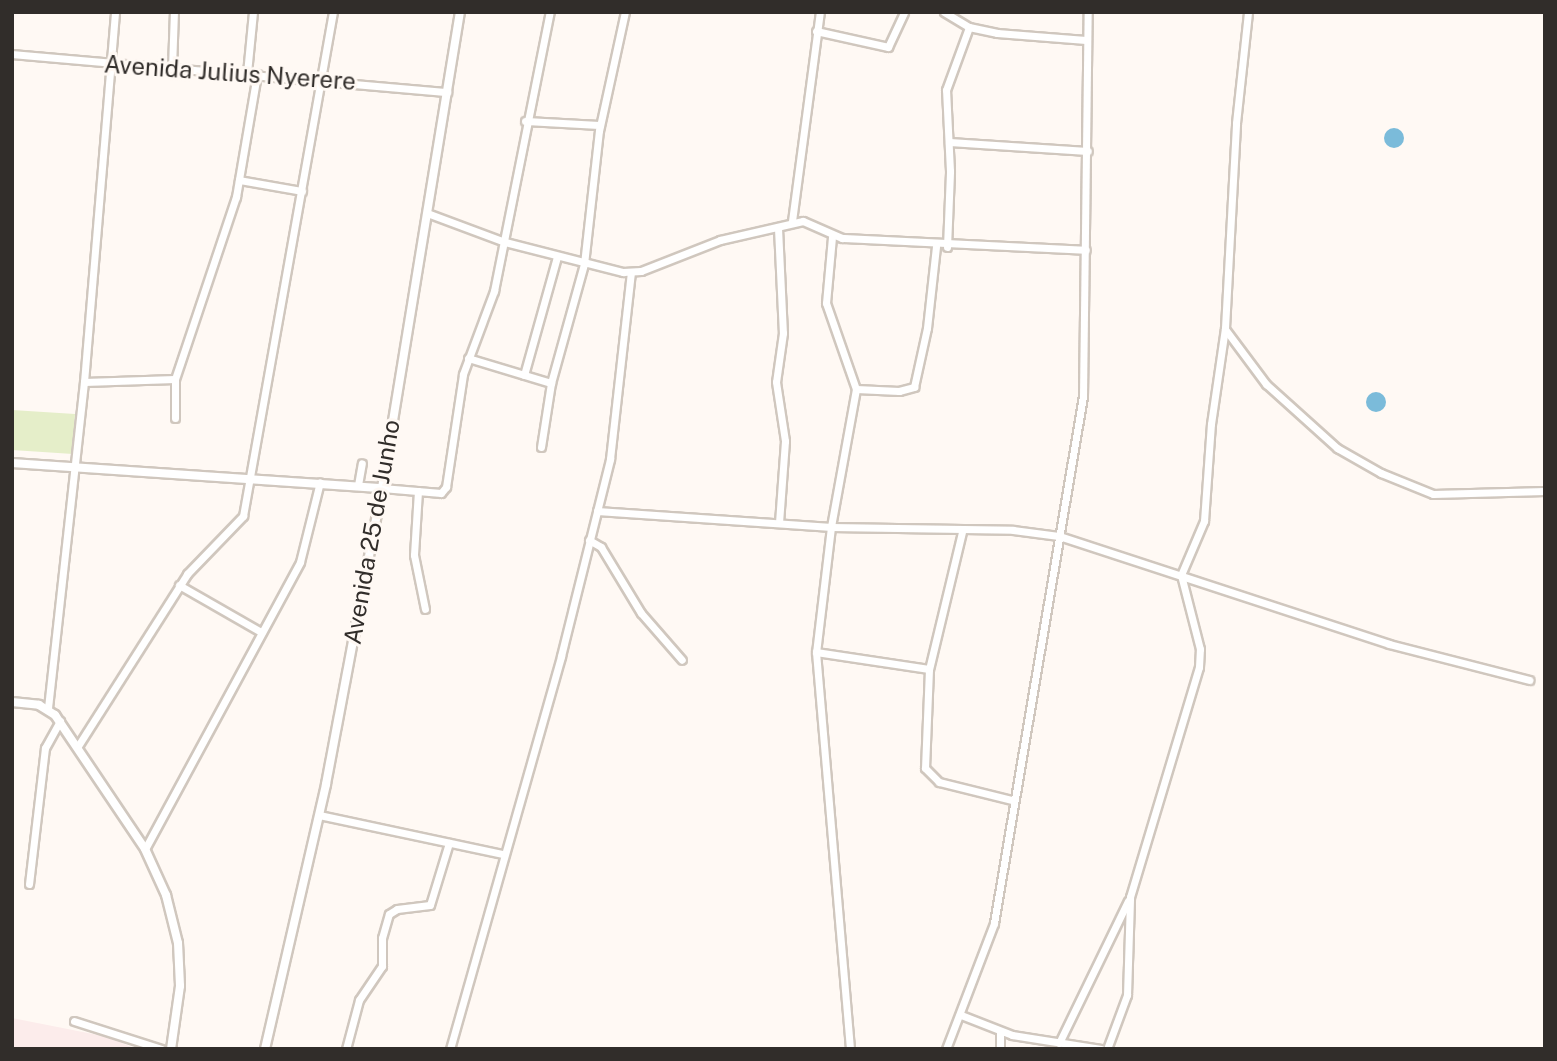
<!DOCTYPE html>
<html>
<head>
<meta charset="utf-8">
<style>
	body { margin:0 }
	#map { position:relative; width:1557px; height:1061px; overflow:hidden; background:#fff9f4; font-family:"Public Sans",sans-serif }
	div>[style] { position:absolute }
	.medical>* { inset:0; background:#fceceb }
	.green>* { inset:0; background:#e5eec9 }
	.water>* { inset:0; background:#7bbbda }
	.round { border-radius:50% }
	.roads { filter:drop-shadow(2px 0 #d0c7be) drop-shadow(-2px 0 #d0c7be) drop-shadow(0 2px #d0c7be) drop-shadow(0 -2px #d0c7be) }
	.minor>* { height:7px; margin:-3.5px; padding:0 3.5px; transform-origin:3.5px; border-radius:3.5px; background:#fff }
	.tertiary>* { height:8px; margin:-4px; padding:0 4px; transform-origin:4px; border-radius:4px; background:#fff }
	span { translate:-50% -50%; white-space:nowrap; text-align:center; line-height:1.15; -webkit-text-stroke:6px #fff9f4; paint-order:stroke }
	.street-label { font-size:24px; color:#312d2a }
	.frame { position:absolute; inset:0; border:14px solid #312d2a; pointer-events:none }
</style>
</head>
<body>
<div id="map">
	<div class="medical">
		<div style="clip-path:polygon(12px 1018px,108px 1037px,136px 1049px,12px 1049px)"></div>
	</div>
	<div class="green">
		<div style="clip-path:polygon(12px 410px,75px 414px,73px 454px,12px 450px)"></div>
	</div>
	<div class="water">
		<div class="round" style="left:1384px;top:128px;width:20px;height:20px"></div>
		<div class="round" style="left:1366px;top:392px;width:20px;height:20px"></div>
	</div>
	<div class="roads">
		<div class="minor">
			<div style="left:944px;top:12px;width:29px;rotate:31deg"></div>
			<div style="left:969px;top:27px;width:29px;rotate:12deg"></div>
			<div style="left:997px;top:33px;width:89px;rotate:4.5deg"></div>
			<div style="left:816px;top:31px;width:74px;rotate:12.5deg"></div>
			<div style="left:888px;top:47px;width:38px;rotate:-65deg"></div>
			<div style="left:12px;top:54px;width:437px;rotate:5deg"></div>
			<div style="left:172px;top:68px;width:56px;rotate:-88deg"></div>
			<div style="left:247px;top:73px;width:61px;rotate:-84.4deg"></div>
			<div style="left:525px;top:121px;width:75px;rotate:3.1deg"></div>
			<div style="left:949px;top:142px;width:139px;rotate:3.7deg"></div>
			<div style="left:239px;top:180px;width:64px;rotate:9.9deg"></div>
			<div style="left:427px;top:213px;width:83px;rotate:20.4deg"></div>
			<div style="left:505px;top:242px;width:122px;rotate:14.3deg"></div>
			<div style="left:623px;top:272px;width:18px;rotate:-3deg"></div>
			<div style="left:641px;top:271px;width:85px;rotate:-21.4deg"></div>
			<div style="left:720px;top:240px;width:85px;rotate:-12.9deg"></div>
			<div style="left:803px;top:221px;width:43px;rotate:23.6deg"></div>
			<div style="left:842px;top:238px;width:244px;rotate:2.8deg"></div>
			<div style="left:792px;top:221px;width:211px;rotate:-82.4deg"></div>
			<div style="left:778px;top:228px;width:105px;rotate:87.3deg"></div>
			<div style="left:783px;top:333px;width:49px;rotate:98.1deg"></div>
			<div style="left:776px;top:382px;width:60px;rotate:81.3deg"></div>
			<div style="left:785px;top:441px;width:82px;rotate:94.2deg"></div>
			<div style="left:832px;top:237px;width:66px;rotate:95.2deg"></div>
			<div style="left:826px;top:303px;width:91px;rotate:70.8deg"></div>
			<div style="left:856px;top:389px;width:140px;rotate:100.3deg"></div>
			<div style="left:831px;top:527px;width:126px;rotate:96.8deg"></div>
			<div style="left:816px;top:652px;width:398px;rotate:85.1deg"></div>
			<div style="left:947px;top:247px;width:76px;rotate:-87.7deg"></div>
			<div style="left:950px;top:171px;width:81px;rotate:-92.8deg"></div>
			<div style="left:946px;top:90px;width:67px;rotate:-69.9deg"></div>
			<div style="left:1225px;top:329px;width:69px;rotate:53.3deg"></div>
			<div style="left:1266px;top:384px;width:96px;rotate:42deg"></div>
			<div style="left:1337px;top:448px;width:51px;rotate:29.6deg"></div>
			<div style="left:1381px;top:473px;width:56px;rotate:22deg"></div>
			<div style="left:1433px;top:494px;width:112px;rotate:-1.5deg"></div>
			<div style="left:468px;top:358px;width:87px;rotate:16.8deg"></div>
			<div style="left:524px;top:375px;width:123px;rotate:-74.4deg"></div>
			<div style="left:84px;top:382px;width:91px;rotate:-1.9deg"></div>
			<div style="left:856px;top:389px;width:43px;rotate:2.7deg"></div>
			<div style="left:899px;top:391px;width:16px;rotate:-15deg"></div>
			<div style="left:914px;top:387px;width:60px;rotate:-77.6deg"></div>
			<div style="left:927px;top:328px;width:82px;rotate:-83.7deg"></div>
			<div style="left:175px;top:418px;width:39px;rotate:-90deg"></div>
			<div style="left:175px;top:379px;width:192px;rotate:-71.5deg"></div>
			<div style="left:236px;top:197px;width:125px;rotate:-80.3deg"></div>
			<div style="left:541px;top:447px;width:65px;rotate:-81.1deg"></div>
			<div style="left:551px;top:383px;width:123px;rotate:-74.5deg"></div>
			<div style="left:584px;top:264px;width:134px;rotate:-83.6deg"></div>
			<div style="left:599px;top:131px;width:122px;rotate:-77.7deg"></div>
			<div style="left:358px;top:485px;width:22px;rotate:-80deg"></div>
			<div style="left:382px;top:488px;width:59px;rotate:4.8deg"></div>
			<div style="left:441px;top:493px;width:8px;rotate:-50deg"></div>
			<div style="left:446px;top:487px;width:114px;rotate:-81.4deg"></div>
			<div style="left:463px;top:374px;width:89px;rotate:-69.5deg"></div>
			<div style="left:494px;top:291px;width:285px;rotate:-78.7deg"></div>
			<div style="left:418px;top:491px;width:64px;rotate:93.6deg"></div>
			<div style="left:414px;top:555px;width:55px;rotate:78.5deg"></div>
			<div style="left:597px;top:511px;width:235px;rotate:3.9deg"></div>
			<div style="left:831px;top:527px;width:182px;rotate:0.9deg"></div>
			<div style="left:1013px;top:530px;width:46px;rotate:7.4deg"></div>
			<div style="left:1059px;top:536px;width:347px;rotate:18.1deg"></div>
			<div style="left:1389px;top:644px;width:145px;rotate:14.4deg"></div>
			<div style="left:962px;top:532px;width:141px;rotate:103.5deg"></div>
			<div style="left:929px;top:669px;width:99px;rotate:92.3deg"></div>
			<div style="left:925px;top:768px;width:20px;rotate:45deg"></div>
			<div style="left:939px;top:782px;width:75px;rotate:13.9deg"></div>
			<div style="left:589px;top:540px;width:14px;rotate:30deg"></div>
			<div style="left:601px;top:547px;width:77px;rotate:58.8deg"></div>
			<div style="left:641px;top:613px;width:62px;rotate:48.9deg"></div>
			<div style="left:179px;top:585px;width:95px;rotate:29.8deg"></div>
			<div style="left:816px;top:652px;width:114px;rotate:8.6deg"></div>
			<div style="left:48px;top:708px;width:328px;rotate:-83.7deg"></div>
			<div style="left:84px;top:382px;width:371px;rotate:-85.2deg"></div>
			<div style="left:78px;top:746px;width:204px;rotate:-57.6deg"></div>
			<div style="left:187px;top:574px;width:81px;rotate:-46deg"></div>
			<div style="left:243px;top:516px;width:512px;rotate:-79.88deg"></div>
			<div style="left:319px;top:815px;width:187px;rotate:12deg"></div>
			<div style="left:145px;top:849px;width:326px;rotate:-61.6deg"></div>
			<div style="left:300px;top:562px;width:82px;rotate:-76deg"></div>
			<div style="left:29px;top:884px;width:137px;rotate:-83.3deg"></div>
			<div style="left:45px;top:748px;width:31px;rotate:-61deg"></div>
			<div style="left:961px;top:1015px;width:55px;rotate:21.4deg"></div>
			<div style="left:1012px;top:1035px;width:90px;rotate:8.9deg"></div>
			<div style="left:74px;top:1021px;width:92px;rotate:17.7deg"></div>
			<div style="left:1000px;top:1031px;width:18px;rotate:90deg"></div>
			<div style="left:1059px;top:1043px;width:158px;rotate:-64.1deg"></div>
			<div style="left:346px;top:1049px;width:51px;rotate:-75.1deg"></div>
			<div style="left:359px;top:1000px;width:41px;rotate:-55.9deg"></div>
			<div style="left:382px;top:966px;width:28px;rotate:-90deg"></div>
			<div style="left:382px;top:938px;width:25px;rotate:-74deg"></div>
			<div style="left:389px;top:914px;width:9px;rotate:-32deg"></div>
			<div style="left:397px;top:909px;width:33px;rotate:-7deg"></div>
			<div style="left:430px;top:905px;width:65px;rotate:-73deg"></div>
			<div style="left:450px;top:1049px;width:408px;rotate:-74.2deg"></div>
			<div style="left:561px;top:656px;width:203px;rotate:-76deg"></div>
			<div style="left:610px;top:459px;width:187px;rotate:-83.6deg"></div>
			<div style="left:946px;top:1049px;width:135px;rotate:-69.1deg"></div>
			<div style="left:994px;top:923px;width:534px;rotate:-80.41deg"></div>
			<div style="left:1083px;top:396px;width:384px;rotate:-89.3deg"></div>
			<div style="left:1107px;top:1049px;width:58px;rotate:-69.7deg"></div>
			<div style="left:1127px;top:995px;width:98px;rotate:-88.2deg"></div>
			<div style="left:1130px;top:897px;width:240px;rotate:-73.3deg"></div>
			<div style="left:1199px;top:667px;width:18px;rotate:-87deg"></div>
			<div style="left:1200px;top:649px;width:76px;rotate:-104.4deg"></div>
			<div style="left:1181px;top:575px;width:59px;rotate:-66.9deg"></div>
			<div style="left:1204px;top:521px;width:97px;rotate:-85.9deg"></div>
			<div style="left:1211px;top:424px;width:97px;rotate:-81.7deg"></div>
			<div style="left:1225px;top:328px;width:205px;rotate:-86.9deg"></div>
			<div style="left:1236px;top:123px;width:112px;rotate:-83.8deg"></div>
		</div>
		<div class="tertiary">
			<div style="left:12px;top:463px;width:371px;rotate:3.9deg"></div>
			<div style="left:12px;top:702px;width:27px;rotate:6deg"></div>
			<div style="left:39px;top:705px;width:19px;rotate:32deg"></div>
			<div style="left:55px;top:715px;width:161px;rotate:56.1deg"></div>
			<div style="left:145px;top:849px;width:51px;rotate:65.5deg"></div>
			<div style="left:166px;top:895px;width:49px;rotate:76deg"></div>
			<div style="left:178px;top:943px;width:43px;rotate:87.3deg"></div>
			<div style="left:180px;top:986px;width:64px;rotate:98.1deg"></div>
			<div style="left:265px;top:1049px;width:272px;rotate:-77deg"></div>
			<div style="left:326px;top:784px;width:301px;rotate:-79.3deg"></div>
			<div style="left:382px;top:488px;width:482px;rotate:-80.7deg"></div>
		</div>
	</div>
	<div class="street-label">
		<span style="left:230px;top:73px;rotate:4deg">Avenida Julius Nyerere</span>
		<span style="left:372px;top:532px;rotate:-80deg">Avenida 25 de Junho</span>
	</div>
	<div class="frame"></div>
</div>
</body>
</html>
